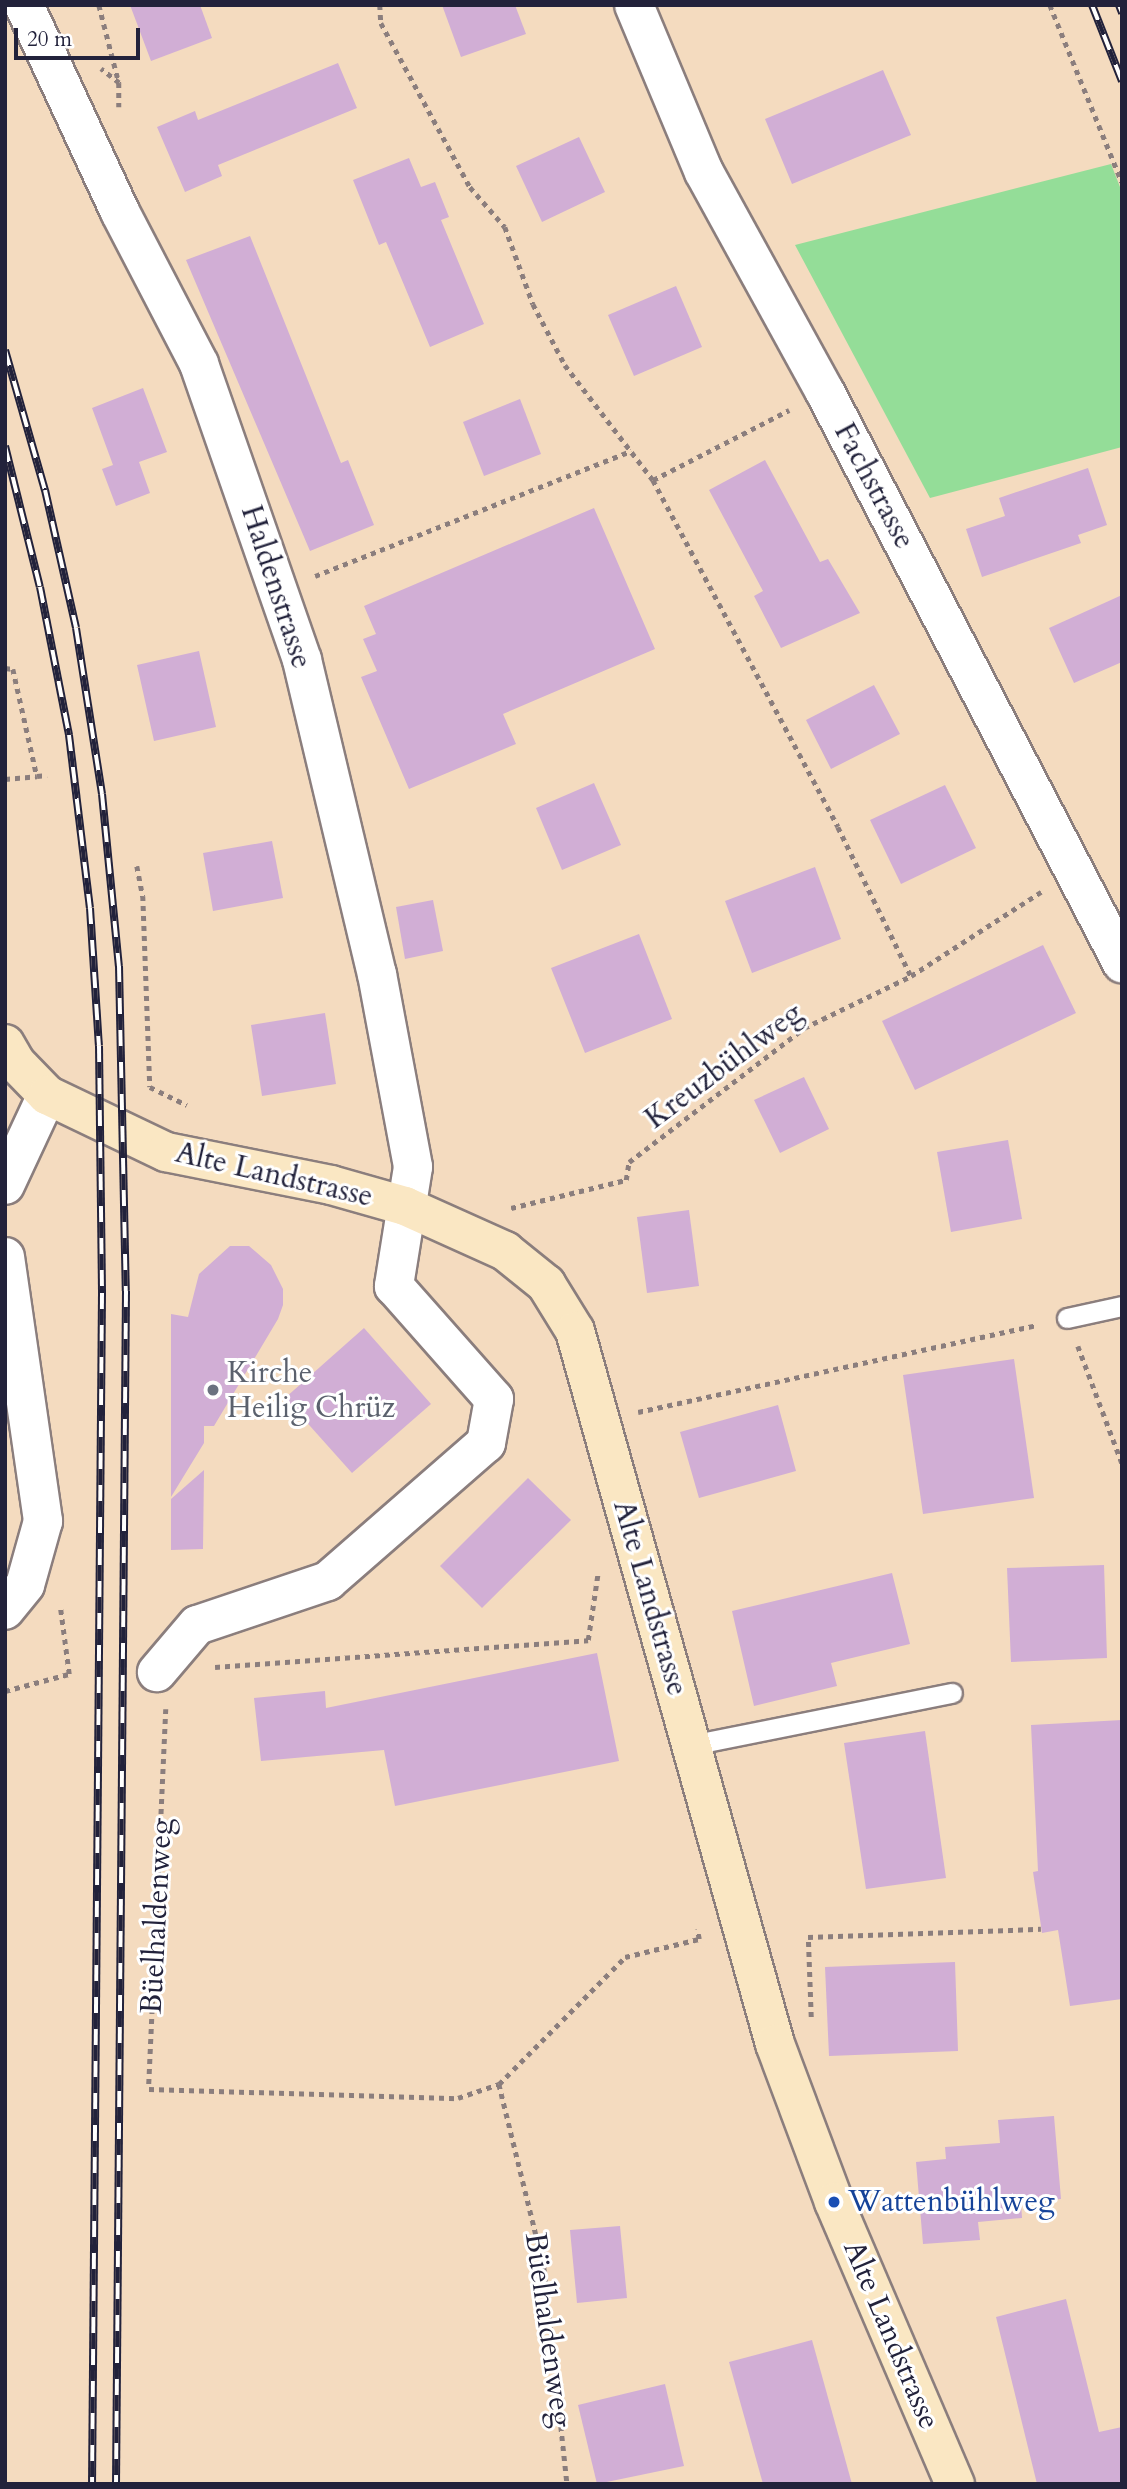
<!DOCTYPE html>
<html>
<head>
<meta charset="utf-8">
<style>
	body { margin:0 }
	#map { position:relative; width:1127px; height:2489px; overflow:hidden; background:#f4dbbf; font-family:Cardo,serif }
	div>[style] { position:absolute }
	.green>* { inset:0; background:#94dd98 }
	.building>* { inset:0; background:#d1aed5 }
	.path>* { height:4.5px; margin-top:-2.25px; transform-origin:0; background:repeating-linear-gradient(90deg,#8b7e7d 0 5px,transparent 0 10px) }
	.roads { filter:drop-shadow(2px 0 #8b7e7d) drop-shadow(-2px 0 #8b7e7d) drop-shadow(0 2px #8b7e7d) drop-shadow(0 -2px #8b7e7d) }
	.service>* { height:19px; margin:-9.5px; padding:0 9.5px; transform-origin:9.5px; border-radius:9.5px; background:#fff }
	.minor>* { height:38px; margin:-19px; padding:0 19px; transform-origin:19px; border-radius:19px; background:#fff }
	.secondary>* { height:38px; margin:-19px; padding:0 19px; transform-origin:19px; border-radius:19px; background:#fae7c3 }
	.rail>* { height:8px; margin-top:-4px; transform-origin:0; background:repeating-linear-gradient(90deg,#fff 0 16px,#22223b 0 32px); box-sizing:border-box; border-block:2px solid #22223b }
	.dots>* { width:19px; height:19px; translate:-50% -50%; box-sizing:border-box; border:4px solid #fff; border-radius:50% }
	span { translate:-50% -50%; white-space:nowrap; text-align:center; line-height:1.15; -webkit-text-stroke:6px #fff; paint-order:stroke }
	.street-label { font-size:30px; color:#22223b }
	.worship-label { font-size:30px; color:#5b616d }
	.left { translate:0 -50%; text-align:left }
	.transit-label { font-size:30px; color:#164399 }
	.frame { position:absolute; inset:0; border:7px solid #22223b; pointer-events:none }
	.scale { position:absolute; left:14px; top:28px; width:126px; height:32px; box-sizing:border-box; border:4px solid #22223b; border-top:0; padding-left:9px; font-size:21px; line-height:24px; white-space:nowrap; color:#22223b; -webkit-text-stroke:5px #fff; paint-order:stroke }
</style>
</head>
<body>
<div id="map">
	<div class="green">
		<div style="clip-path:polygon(1111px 164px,1122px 192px,1122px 447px,930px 498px,795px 245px)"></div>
	</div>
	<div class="building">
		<div style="clip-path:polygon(130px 5px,200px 5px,212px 38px,151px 61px)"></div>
		<div style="clip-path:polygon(442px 5px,515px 5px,526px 34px,461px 57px)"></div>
		<div style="clip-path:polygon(338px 63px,357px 108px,218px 165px,222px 176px,185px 192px,157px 127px,195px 111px,198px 120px)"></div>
		<div style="clip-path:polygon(883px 70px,911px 135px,792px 184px,765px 119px)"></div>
		<div style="clip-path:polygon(579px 137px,605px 192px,542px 222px,516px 166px)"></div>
		<div style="clip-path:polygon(409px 158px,421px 187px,435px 182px,449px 217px,441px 220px,484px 324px,430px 347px,386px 242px,379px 245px,353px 180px)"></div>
		<div style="clip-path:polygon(250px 236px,341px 463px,348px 460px,374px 525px,310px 551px,186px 260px)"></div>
		<div style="clip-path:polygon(676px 286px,702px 347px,634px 376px,608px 315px)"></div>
		<div style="clip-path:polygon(143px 388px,167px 452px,139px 462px,150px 493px,116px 506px,102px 469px,113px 465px,92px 408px)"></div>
		<div style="clip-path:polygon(520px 399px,541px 454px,484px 476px,463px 422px)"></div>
		<div style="clip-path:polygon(765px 460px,820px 562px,828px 559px,860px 613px,781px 648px,754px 596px,763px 591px,709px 490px)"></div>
		<div style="clip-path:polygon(1088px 468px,1107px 525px,1078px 535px,1081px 543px,982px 577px,966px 529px,1005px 516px,999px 498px)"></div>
		<div style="clip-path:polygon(594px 508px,655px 649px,503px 714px,516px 744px,409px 789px,361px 677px,377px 671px,363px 639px,376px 634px,364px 606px)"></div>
		<div style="clip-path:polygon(1122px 595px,1122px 662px,1074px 683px,1049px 628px)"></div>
		<div style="clip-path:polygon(199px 651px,216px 727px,154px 741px,137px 665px)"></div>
		<div style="clip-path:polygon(874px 685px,900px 734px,831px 769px,806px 720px)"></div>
		<div style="clip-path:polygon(594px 783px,621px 845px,562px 870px,536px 808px)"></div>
		<div style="clip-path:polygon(945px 785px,976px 848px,901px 884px,870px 820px)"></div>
		<div style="clip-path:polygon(272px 841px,283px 898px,213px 911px,203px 853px)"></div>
		<div style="clip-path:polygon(815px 867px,841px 939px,752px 973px,725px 901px)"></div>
		<div style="clip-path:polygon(433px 900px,443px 951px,405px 959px,396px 907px)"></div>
		<div style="clip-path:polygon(639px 934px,672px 1019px,585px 1053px,551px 968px)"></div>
		<div style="clip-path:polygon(1043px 945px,1076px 1013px,915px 1090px,882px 1021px)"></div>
		<div style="clip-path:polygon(325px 1013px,336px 1084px,262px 1096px,251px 1025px)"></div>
		<div style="clip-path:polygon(804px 1077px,829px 1129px,780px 1153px,754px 1100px)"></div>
		<div style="clip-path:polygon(1008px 1140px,1022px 1219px,951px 1232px,937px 1152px)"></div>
		<div style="clip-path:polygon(689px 1210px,699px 1286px,647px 1293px,637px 1217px)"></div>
		<div style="clip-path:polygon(230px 1246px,249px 1246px,271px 1265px,283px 1289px,283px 1305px,278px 1319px,214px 1426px,204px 1426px,204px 1443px,171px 1497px,171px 1314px,188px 1317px,199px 1274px)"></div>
		<div style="clip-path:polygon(364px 1328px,431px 1404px,352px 1473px,285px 1398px)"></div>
		<div style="clip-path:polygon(1014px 1359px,1034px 1498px,923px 1514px,903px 1375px)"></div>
		<div style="clip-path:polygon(778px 1405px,796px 1471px,699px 1498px,680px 1432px)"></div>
		<div style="clip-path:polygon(204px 1470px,203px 1549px,171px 1550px,171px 1499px)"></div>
		<div style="clip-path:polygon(528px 1478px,571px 1520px,482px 1608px,440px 1566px)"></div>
		<div style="clip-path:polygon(1104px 1565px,1107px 1658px,1011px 1662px,1007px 1568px)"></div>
		<div style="clip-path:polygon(892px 1573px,910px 1644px,831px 1663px,837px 1686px,754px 1706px,732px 1611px)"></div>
		<div style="clip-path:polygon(597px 1653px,619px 1761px,395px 1806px,384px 1750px,261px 1761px,254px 1698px,325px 1691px,326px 1708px)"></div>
		<div style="clip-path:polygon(1122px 1720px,1122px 1999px,1070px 2006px,1058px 1930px,1042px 1933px,1033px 1872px,1038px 1871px,1031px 1725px)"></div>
		<div style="clip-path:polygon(925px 1731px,946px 1878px,866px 1889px,844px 1743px)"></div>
		<div style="clip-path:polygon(955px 1962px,958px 2051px,829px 2056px,825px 1967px)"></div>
		<div style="clip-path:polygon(1054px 2116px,1061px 2199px,1021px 2202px,1022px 2218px,978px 2222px,980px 2240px,923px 2244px,916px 2162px,946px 2159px,945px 2147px,1000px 2143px,998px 2120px)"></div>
		<div style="clip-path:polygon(620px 2226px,627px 2298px,577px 2303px,570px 2230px)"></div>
		<div style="clip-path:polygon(1066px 2299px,1099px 2432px,1122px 2427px,1122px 2484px,1037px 2484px,996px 2317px)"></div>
		<div style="clip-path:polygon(812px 2340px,852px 2484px,763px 2484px,729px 2362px)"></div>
		<div style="clip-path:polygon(665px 2384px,684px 2466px,597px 2484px,578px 2405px)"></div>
	</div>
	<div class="path">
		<div style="left:99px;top:5px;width:81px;rotate:75.6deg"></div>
		<div style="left:119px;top:83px;width:23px;rotate:-142deg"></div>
		<div style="left:380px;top:5px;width:18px;rotate:87deg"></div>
		<div style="left:381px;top:23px;width:187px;rotate:61.5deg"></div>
		<div style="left:470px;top:187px;width:53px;rotate:48.8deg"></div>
		<div style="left:505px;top:227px;width:82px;rotate:70deg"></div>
		<div style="left:533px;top:304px;width:69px;rotate:62.3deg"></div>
		<div style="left:565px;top:365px;width:145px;rotate:52.6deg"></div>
		<div style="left:653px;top:480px;width:393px;rotate:61.9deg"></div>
		<div style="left:838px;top:827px;width:166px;rotate:63.9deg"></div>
		<div style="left:1050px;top:5px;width:191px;rotate:67.9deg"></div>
		<div style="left:119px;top:83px;width:24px;rotate:90deg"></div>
		<div style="left:653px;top:480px;width:153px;rotate:-27.2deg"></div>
		<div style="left:315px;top:576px;width:340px;rotate:-21.6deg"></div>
		<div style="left:5px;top:668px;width:8px;rotate:7deg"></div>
		<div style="left:13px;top:669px;width:110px;rotate:77.4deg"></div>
		<div style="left:37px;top:776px;width:10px;rotate:-6deg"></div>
		<div style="left:5px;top:779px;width:32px;rotate:-5deg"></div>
		<div style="left:137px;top:866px;width:31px;rotate:79deg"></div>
		<div style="left:143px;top:896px;width:191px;rotate:87.9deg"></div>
		<div style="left:150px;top:1087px;width:41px;rotate:25.9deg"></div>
		<div style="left:511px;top:1208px;width:118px;rotate:-13.7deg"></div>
		<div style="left:626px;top:1180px;width:18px;rotate:-81deg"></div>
		<div style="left:629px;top:1162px;width:220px;rotate:-37.4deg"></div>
		<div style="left:804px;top:1028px;width:119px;rotate:-25.9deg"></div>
		<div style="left:911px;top:976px;width:155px;rotate:-32.9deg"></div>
		<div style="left:1078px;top:1346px;width:125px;rotate:69.4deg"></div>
		<div style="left:638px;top:1412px;width:408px;rotate:-12.3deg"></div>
		<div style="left:215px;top:1667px;width:374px;rotate:-4.1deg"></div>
		<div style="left:588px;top:1640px;width:69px;rotate:-81.6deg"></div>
		<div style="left:5px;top:1691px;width:66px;rotate:-14.9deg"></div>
		<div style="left:69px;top:1674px;width:69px;rotate:-97.5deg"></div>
		<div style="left:166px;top:1709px;width:380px;rotate:92.6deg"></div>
		<div style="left:149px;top:2089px;width:309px;rotate:1.7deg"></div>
		<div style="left:458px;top:2098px;width:43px;rotate:-18.9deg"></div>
		<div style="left:499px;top:2084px;width:188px;rotate:76.2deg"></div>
		<div style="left:544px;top:2267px;width:218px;rotate:83.9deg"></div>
		<div style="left:811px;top:2017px;width:80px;rotate:-92.1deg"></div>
		<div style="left:808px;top:1937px;width:233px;rotate:-2deg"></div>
		<div style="left:499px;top:2084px;width:179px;rotate:-45.2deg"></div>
		<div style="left:625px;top:1957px;width:76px;rotate:-13.7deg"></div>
		<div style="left:699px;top:1939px;width:10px;rotate:-101deg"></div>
	</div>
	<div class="roads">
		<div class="service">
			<div style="left:1067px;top:1318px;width:56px;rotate:-12.3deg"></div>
			<div style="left:691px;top:1745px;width:266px;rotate:-11.3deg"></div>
		</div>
		<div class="minor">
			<div style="left:24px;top:5px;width:228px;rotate:65.1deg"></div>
			<div style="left:120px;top:212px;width:171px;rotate:62.5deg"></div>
			<div style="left:199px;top:364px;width:313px;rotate:70.8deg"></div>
			<div style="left:302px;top:660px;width:323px;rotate:76.6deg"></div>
			<div style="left:377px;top:974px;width:196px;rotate:79.4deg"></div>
			<div style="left:413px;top:1167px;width:121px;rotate:99.1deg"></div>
			<div style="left:394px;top:1286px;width:151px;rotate:48.5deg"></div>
			<div style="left:494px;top:1399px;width:45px;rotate:100.3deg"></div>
			<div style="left:486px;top:1443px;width:210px;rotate:138.9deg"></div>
			<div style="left:328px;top:1581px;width:138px;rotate:161.4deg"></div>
			<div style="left:197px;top:1625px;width:62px;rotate:130.4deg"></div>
			<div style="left:634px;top:5px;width:181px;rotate:67.3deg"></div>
			<div style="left:704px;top:172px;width:251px;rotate:61.2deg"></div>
			<div style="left:825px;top:392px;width:644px;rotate:62.52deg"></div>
			<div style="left:5px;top:1185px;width:99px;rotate:-65deg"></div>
			<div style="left:5px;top:1257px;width:267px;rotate:81.8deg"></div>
			<div style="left:43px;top:1521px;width:66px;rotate:105.7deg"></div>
			<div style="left:25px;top:1585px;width:32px;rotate:129deg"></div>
		</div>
		<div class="secondary">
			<div style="left:5px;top:1044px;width:22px;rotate:60deg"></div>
			<div style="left:16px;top:1063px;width:45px;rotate:45.9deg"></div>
			<div style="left:47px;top:1095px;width:132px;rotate:25.6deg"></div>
			<div style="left:166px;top:1152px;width:168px;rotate:11.3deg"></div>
			<div style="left:331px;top:1185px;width:77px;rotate:15.8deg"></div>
			<div style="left:405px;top:1206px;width:110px;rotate:24.2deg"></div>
			<div style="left:505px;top:1251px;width:53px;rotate:38.8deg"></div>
			<div style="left:546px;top:1284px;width:55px;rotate:58.3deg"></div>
			<div style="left:575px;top:1331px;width:741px;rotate:74.33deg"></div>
			<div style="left:775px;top:2044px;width:169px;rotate:69.5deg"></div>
			<div style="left:834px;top:2202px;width:307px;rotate:66.8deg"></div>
		</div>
	</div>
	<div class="rail">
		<div style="left:1092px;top:5px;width:82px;rotate:68.5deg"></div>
		<div style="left:1119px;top:5px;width:9px;rotate:69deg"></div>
		<div style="left:5px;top:350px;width:146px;rotate:74.1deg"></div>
		<div style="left:45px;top:490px;width:141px;rotate:77.3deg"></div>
		<div style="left:76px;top:628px;width:168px;rotate:81.1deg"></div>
		<div style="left:102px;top:794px;width:173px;rotate:84.4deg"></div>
		<div style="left:119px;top:966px;width:325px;rotate:88.8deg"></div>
		<div style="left:126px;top:1291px;width:1193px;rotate:90.48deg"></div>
		<div style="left:5px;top:446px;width:145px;rotate:76.1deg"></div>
		<div style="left:40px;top:587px;width:151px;rotate:78.9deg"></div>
		<div style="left:69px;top:735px;width:174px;rotate:83.1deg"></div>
		<div style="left:90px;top:908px;width:138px;rotate:86.3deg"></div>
		<div style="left:99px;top:1046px;width:247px;rotate:89.3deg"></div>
		<div style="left:102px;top:1293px;width:1191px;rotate:90.48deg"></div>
	</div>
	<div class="dots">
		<div style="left:213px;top:1390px;background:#6b7280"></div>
		<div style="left:834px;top:2202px;background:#1a4fb4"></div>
	</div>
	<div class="street-label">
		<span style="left:874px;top:486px;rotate:62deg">Fachstrasse</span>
		<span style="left:276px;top:587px;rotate:72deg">Haldenstrasse</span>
		<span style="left:724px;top:1066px;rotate:-37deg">Kreuzbühlweg</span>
		<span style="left:274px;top:1175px;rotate:13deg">Alte Landstrasse</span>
		<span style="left:650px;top:1598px;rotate:74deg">Alte Landstrasse</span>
		<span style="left:157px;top:1916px;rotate:-87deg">Büelhaldenweg</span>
		<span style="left:548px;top:2330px;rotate:82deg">Büelhaldenweg</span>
		<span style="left:891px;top:2335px;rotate:67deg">Alte Landstrasse</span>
	</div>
	<div class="worship-label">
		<span class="left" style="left:227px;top:1390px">Kirche<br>Heilig Chrüz</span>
	</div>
	<div class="transit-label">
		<span class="left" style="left:848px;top:2202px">Wattenbühlweg</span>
	</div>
	<div class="frame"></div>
	<div class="scale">20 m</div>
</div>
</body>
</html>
